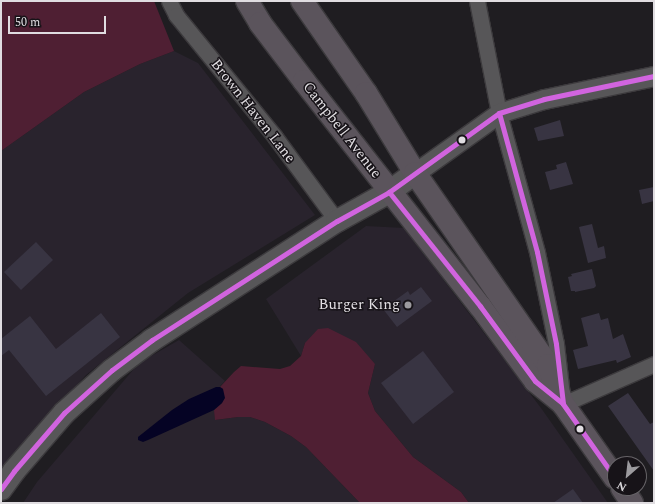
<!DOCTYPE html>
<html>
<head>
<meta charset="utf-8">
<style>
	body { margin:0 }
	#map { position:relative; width:655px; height:504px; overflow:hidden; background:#1f1d21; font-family:Spectral,serif }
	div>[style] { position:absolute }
	.built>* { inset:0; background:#29232d }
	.green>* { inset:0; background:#4f1f33 }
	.water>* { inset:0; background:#050324 }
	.building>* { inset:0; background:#383442 }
	.roads { filter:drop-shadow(1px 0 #3c3a3d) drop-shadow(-1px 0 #3c3a3d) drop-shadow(0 1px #3c3a3d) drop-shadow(0 -1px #3c3a3d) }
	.minor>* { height:15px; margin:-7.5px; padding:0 7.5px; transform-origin:7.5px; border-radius:7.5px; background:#575658 }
	.tertiary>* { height:19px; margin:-9.5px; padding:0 9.5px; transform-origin:9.5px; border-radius:9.5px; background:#575658 }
	.secondary>* { height:22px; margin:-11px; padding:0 11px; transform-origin:11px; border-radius:11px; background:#575658 }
	.primary>* { height:22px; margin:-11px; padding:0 11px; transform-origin:11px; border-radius:11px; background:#5b545c }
	.bus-1>* { height:5px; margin:-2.5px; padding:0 2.5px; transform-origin:2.5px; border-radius:2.5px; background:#d164df }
	.dots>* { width:11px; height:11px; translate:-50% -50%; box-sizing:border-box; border:2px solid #171318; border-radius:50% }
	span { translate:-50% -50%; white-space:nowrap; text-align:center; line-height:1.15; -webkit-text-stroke:3px #171318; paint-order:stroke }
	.street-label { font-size:15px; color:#e0dde1 }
	.poi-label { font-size:15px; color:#e0dde1 }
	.right { translate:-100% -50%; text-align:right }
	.frame { position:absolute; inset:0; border:2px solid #e0dde1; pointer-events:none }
	.north { position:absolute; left:607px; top:456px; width:40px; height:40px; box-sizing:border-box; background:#171318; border:1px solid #676468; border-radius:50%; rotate:208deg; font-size:11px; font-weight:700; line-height:16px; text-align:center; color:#e0dde1 }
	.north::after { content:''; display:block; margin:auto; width:14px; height:18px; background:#9c9a9e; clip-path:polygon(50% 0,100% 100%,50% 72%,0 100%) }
	.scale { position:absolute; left:8px; top:16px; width:98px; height:18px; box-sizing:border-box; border:2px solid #e0dde1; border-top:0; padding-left:5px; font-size:12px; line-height:14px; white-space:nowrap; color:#e0dde1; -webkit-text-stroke:3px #171318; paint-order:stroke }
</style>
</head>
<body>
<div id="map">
	<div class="built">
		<div style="clip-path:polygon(174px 51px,198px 63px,315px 215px,188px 293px,86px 375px,1px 468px,1px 151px,84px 92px,140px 64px)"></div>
		<div style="clip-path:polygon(366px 226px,404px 228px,541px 408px,608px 503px,469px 503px,461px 492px,413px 457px,375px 411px,368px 393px,375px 364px,305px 343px,301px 356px,266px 299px)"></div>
		<div style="clip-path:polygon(179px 340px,225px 381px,220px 386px,223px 389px,216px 420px,238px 417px,250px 417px,265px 422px,291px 436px,306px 447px,360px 503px,23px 503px,37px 482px,139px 363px)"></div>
	</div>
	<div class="green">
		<div style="clip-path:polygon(1px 1px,154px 1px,174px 51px,140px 64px,84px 92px,1px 151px)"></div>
		<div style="clip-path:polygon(328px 328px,356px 342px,375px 364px,368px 393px,375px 411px,413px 457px,461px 492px,469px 503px,360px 503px,306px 447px,291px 436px,265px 422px,250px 417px,238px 417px,215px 420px,214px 410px,222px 403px,223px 389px,220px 387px,234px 372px,241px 366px,280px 369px,290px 366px,301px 356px,305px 343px,318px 329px)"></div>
	</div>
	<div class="water">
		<div style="clip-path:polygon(216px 387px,220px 387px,223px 389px,225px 398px,222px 403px,214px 410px,148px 440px,143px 442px,138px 440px,138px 437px,172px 410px,189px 399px)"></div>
	</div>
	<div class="building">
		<div style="clip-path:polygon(560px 120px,564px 136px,538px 141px,534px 128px)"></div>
		<div style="clip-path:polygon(566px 162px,573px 184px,550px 190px,545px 172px,557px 169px,556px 165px)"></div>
		<div style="clip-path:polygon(654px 187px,654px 201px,642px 204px,639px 190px)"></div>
		<div style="clip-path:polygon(592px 224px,598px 248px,604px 246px,606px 258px,588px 263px,579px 227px)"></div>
		<div style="clip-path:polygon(36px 242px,53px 260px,21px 290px,4px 272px)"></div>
		<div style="clip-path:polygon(592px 269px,596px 286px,594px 288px,575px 292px,575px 291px,571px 291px,568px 277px,572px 276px,571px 274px)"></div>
		<div style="clip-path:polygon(421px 287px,432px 301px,397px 327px,383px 309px,408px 291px,410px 295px)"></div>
		<div style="clip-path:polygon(101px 313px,120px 337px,46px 396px,9px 350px,1px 356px,1px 339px,30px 316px,56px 349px)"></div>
		<div style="clip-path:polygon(599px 313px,601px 320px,608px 318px,613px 339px,623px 334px,631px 357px,617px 363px,616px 360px,578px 369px,573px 350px,588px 346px,581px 318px)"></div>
		<div style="clip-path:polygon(423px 351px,454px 392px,413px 424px,381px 383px)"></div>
		<div style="clip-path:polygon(628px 393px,650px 424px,654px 422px,654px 471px,608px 406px)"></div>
		<div style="clip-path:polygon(573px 489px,583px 503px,553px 503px)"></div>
	</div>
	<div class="roads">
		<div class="minor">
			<div style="left:169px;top:1px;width:16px;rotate:63deg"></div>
			<div style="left:176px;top:15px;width:157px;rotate:50.9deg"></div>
			<div style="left:275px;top:137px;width:104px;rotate:53.6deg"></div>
			<div style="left:477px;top:1px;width:114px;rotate:78.9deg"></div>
			<div style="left:499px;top:113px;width:144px;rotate:74.7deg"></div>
			<div style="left:537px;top:252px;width:94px;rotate:78.3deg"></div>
			<div style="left:556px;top:344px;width:60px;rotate:83.3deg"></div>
			<div style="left:563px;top:404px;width:99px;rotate:-23.7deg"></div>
		</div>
		<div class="tertiary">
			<div style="left:415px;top:173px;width:103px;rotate:-35.5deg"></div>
			<div style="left:499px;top:113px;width:47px;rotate:-17.3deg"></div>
			<div style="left:544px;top:99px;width:112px;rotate:-11.8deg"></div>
		</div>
		<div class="secondary">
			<div style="left:1px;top:489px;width:22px;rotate:-54deg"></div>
			<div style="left:14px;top:471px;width:77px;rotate:-49.2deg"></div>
			<div style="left:64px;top:413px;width:64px;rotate:-41.9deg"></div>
			<div style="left:112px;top:370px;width:50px;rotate:-36.9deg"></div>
			<div style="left:152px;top:340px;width:220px;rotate:-32.8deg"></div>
			<div style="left:337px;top:221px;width:60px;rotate:-29.1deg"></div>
			<div style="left:389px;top:192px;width:32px;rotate:-36deg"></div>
		</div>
		<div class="primary">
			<div style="left:247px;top:1px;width:26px;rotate:59deg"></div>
			<div style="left:260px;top:23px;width:73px;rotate:52.8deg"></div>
			<div style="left:304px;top:81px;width:286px;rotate:52deg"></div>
			<div style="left:480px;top:306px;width:93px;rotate:53.7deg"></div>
			<div style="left:535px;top:381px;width:36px;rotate:39deg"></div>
			<div style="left:302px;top:1px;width:112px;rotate:55.2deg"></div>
			<div style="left:366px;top:93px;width:94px;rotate:58.5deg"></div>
			<div style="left:415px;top:173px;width:234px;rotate:55.3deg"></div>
			<div style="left:548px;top:365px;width:42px;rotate:69deg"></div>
			<div style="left:563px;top:404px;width:90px;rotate:54.9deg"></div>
			<div style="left:622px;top:488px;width:18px;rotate:56deg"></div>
		</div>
	</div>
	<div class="bus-1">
		<div style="left:499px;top:113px;width:144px;rotate:74.7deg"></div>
		<div style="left:537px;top:252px;width:94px;rotate:78.3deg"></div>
		<div style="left:556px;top:344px;width:60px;rotate:83.3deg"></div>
		<div style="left:389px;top:192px;width:146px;rotate:51.4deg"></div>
		<div style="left:480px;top:306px;width:93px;rotate:53.7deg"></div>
		<div style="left:535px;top:381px;width:36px;rotate:39deg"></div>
		<div style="left:563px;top:404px;width:90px;rotate:54.9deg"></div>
		<div style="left:1px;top:489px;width:22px;rotate:-54deg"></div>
		<div style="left:14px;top:471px;width:77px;rotate:-49.2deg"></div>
		<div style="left:64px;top:413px;width:64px;rotate:-41.9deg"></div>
		<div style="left:112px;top:370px;width:50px;rotate:-36.9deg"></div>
		<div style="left:152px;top:340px;width:220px;rotate:-32.8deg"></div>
		<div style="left:337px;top:221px;width:60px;rotate:-29.1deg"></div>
		<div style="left:389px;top:192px;width:135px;rotate:-35.7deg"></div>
		<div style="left:499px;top:113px;width:47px;rotate:-17.3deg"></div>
		<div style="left:544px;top:99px;width:112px;rotate:-11.8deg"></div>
	</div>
	<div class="dots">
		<div style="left:462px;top:140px;background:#e0dde1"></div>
		<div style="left:408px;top:305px;background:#9c9a9e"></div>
		<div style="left:580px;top:429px;background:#e0dde1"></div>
	</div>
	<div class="street-label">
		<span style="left:253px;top:111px;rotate:52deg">Brown Haven Lane</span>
		<span style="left:342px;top:130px;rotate:52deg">Campbell Avenue</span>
	</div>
	<div class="poi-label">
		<span class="right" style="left:400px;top:305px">Burger King</span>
	</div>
	<div class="frame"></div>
	<div class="north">N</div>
	<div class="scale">50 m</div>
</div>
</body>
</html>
